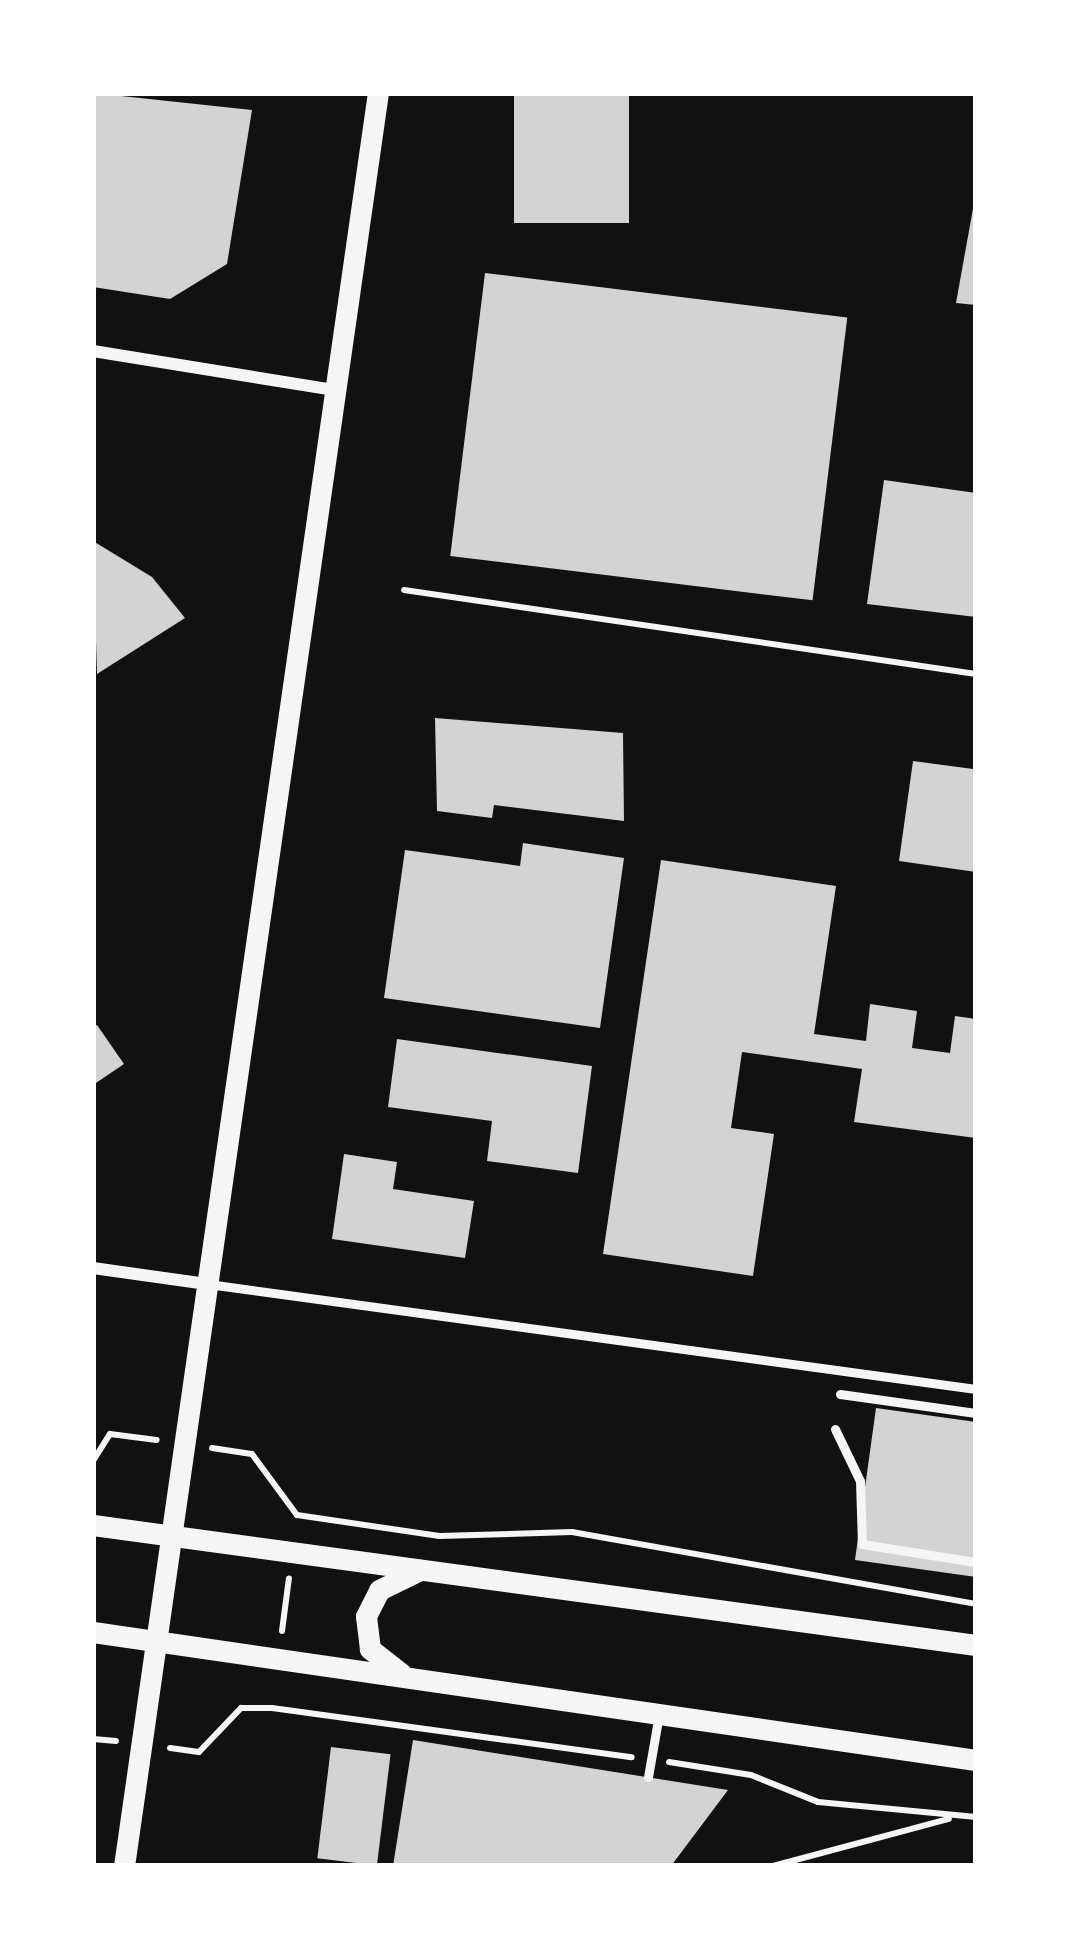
<!DOCTYPE html>
<html>
<head>
<meta charset="utf-8">
<style>
  body { margin:0 }
  #map { position:relative; width:1069px; height:1959px; overflow:hidden; background:#111; font-family:"Asap Condensed",sans-serif }
  div>[style] { position:absolute }
  [style*='--x'] { left:calc(var(--x)*1px); top:calc(var(--y)*1px); width:calc(var(--w)*1px); rotate:calc(var(--a)*1deg) }
  .building>* { inset:0; background:#d3d3d3; transform-origin:0 0 }
  .path>* { height:6px; margin:-3px; padding:0 3px; transform-origin:3px; border-radius:3px; background:#f5f5f5 }
  .service>* { height:9px; margin:-4.5px; padding:0 4.5px; transform-origin:4.5px; border-radius:4.5px; background:#f5f5f5 }
  .minor>* { height:12px; margin:-6px; padding:0 6px; transform-origin:6px; border-radius:6px; background:#f5f5f5 }
  .tertiary>* { height:21px; margin:-10.5px; padding:0 10.5px; transform-origin:10.5px; border-radius:10.5px; background:#f5f5f5 }
  span { translate:-50% -50%; white-space:nowrap; text-align:center; line-height:1.15; -webkit-text-stroke:10px #fff; paint-order:stroke }
  .frame { position:absolute; inset:0; border:96px solid #fff; pointer-events:none }
</style>
</head>
<body>
<div id="map">
  <div class="building">
    <i style="clip-path:polygon(93px 93px,252px 110px,227px 264px,170px 299px,93px 287px)"></i>
    <i style="left:514px;top:93px;width:115px;height:130px"></i>
    <i style="clip-path:polygon(974px 203px,976px 203px,976px 305px,956px 303px)"></i>
    <i style="left:485px;top:273px;width:365px;height:285px;rotate:7deg"></i>
    <i style="clip-path:polygon(884px 480px,976px 493px,976px 617px,867px 604px)"></i>
    <i style="clip-path:polygon(93px 541px,152px 577px,185px 618px,97px 674px)"></i>
    <i style="clip-path:polygon(435px 718px,623px 733px,624px 821px,494px 805px,492px 818px,437px 811px)"></i>
    <i style="clip-path:polygon(913px 761px,973px 769px,976px 872px,899px 861px)"></i>
    <i style="clip-path:polygon(523px 843px,624px 858px,600px 1028px,384px 998px,405px 850px,520px 866px)"></i>
    <i style="clip-path:polygon(661px 860px,836px 886px,814px 1034px,866px 1041px,870px 1004px,917px 1011px,912px 1048px,950px 1053px,955px 1016px,976px 1019px,976px 1138px,854px 1122px,862px 1069px,742px 1052px,731px 1128px,774px 1134px,753px 1276px,603px 1254px)"></i>
    <i style="clip-path:polygon(97px 1025px,124px 1064px,93px 1085px,93px 1027px)"></i>
    <i style="clip-path:polygon(397px 1039px,592px 1066px,578px 1173px,487px 1161px,492px 1121px,388px 1107px)"></i>
    <i style="clip-path:polygon(344px 1154px,397px 1162px,393px 1189px,474px 1201px,465px 1258px,332px 1239px)"></i>
    <i style="clip-path:polygon(876px 1408px,976px 1422px,976px 1577px,855px 1560px)"></i>
    <i style="clip-path:polygon(413px 1740px,728px 1790px,671px 1866px,393px 1866px)"></i>
    <i style="left:331px;top:1747px;width:60px;height:112px;rotate:7deg"></i>
  </div>
  <div class="path">
    <i style="--x:404;--y:590;--w:578;--a:8.35"></i>
    <i style="--x:212;--y:1448;--w:40;--a:8.5"></i>
    <i style="--x:252;--y:1454;--w:76;--a:53.6"></i>
    <i style="--x:297;--y:1515;--w:144;--a:8.4"></i>
    <i style="--x:439;--y:1536;--w:133;--a:-1.7"></i>
    <i style="--x:572;--y:1532;--w:410;--a:10.1"></i>
    <i style="--x:93;--y:1461;--w:32;--a:-58"></i>
    <i style="--x:110;--y:1434;--w:47;--a:7.3"></i>
    <i style="--x:282;--y:1631;--w:53;--a:-82.5"></i>
    <i style="--x:93;--y:1739;--w:23;--a:5"></i>
    <i style="--x:170;--y:1748;--w:29;--a:8"></i>
    <i style="--x:199;--y:1752;--w:61;--a:-46.3"></i>
    <i style="--x:241;--y:1708;--w:31;--a:0"></i>
    <i style="--x:272;--y:1708;--w:363;--a:7.8"></i>
    <i style="--x:669;--y:1762;--w:83;--a:9"></i>
    <i style="--x:751;--y:1775;--w:72;--a:21.9"></i>
    <i style="--x:818;--y:1802;--w:159;--a:5.4"></i>
    <i style="--x:773;--y:1866;--w:182;--a:-15"></i>
  </div>
  <div class="service">
    <i style="--x:208;--y:1284;--w:775;--a:7.79"></i>
    <i style="--x:840;--y:1394;--w:137;--a:8"></i>
    <i style="--x:835;--y:1429;--w:58;--a:64.3"></i>
    <i style="--x:860;--y:1481;--w:63;--a:88.2"></i>
    <i style="--x:862;--y:1544;--w:115;--a:9"></i>
    <i style="--x:648;--y:1777;--w:64;--a:-80.1"></i>
  </div>
  <div class="minor">
    <i style="--x:93;--y:351;--w:245;--a:9.2"></i>
    <i style="--x:93;--y:1268;--w:115;--a:8"></i>
  </div>
  <div class="tertiary">
    <i style="--x:93;--y:1525;--w:891;--a:7.74"></i>
    <i style="--x:93;--y:1632;--w:892;--a:8.25"></i>
    <i style="--x:402;--y:1674;--w:41;--a:-142"></i>
    <i style="--x:370;--y:1649;--w:33;--a:-97"></i>
    <i style="--x:366;--y:1616;--w:29;--a:-63"></i>
    <i style="--x:379;--y:1590;--w:46;--a:-26"></i>
    <i style="--x:124;--y:1866;--w:1791;--a:-81.85"></i>
  </div>
  <div class="frame"></div>
</div>
</body>
</html>
